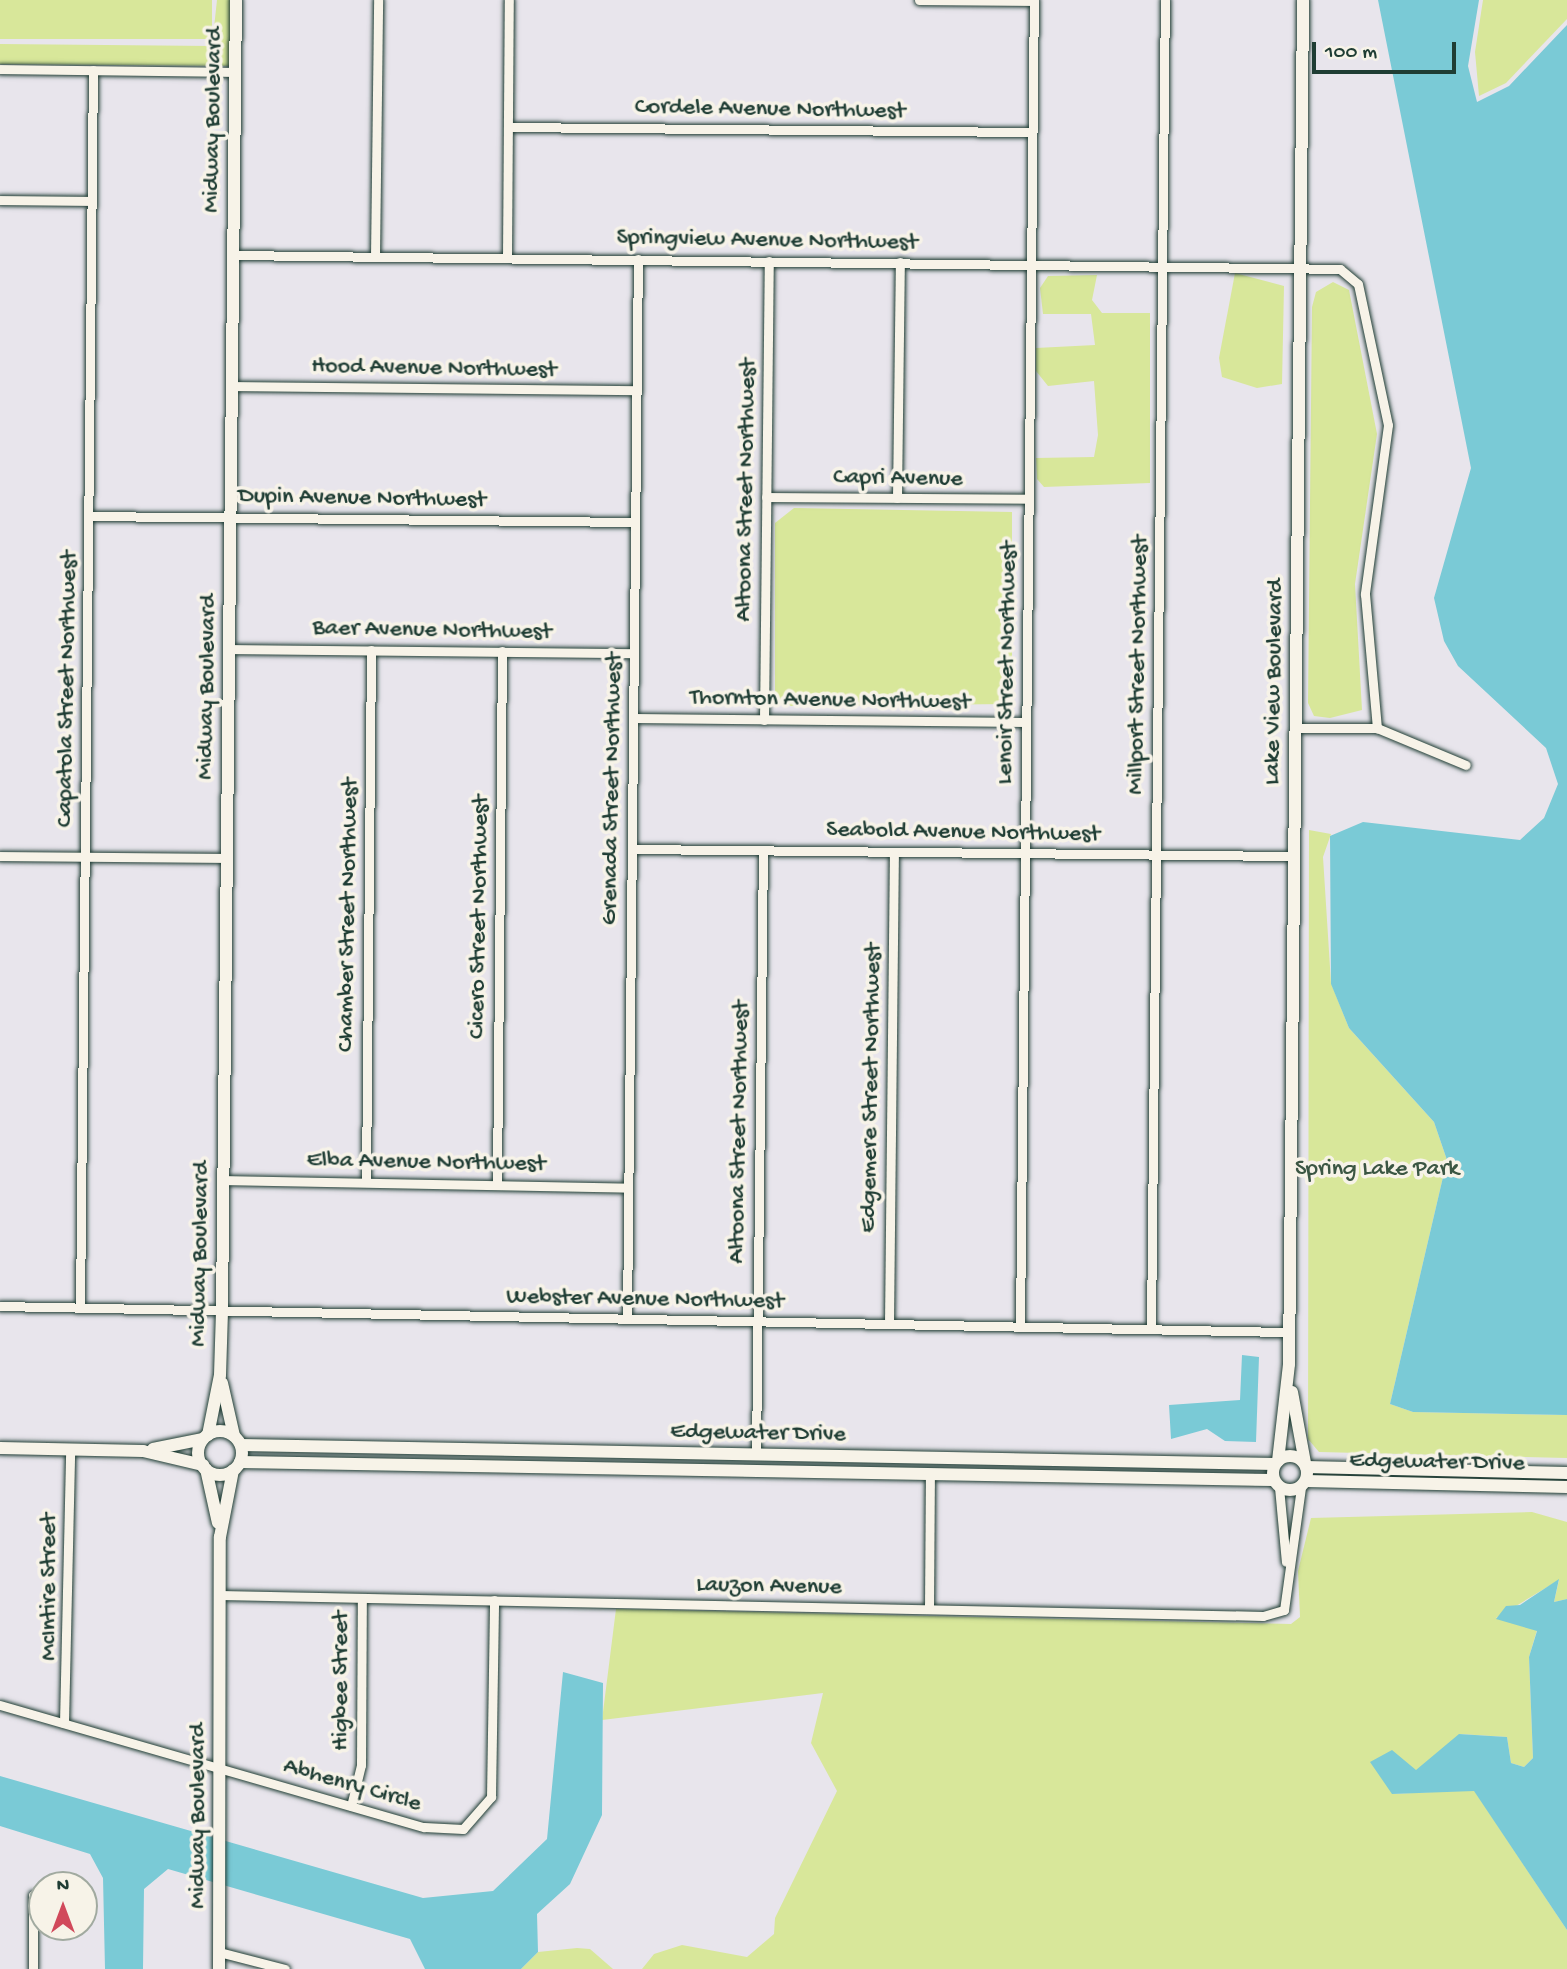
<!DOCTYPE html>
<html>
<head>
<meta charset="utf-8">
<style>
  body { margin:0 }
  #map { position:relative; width:1567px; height:1969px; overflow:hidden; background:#e8e5ec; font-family:"Gochi Hand",sans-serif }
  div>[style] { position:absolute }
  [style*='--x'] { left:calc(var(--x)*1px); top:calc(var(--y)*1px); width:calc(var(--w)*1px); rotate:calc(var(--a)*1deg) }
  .green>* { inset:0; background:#d8e79a; transform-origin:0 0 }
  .water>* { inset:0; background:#7acad6 }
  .roads { filter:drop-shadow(0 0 2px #1f3d34) drop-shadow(0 0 2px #1f3d34) }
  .street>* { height:9px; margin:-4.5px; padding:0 4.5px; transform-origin:4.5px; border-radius:4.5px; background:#f7f3e8 }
  .secondary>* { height:12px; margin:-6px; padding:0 6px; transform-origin:6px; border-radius:6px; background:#f7f3e8 }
  .secondary>.ring { margin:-6px; padding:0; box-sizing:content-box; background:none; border:12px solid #f7f3e8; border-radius:50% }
  span { translate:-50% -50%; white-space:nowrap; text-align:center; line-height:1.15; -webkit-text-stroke:7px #f7f3e8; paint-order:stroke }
  .street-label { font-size:24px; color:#1f3d34 }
  .park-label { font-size:24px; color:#3b5643 }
  .north { position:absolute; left:28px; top:1871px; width:70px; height:70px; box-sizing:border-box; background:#f7f3e8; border:2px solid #a1aaa0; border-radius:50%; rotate:0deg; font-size:19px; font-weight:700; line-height:28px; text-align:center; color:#1f3d34 }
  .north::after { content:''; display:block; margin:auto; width:24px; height:32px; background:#d1495b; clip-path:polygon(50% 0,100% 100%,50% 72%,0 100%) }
  .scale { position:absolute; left:1312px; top:42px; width:144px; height:32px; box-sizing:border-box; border:4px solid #1f3d34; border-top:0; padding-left:9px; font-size:21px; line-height:24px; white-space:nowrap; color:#1f3d34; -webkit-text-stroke:5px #f7f3e8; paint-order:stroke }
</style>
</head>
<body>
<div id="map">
  <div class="green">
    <i style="left:0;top:0;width:212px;height:39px"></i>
    <i style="clip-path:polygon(217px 0,231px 0,230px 66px,0 64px,0 44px,212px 46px)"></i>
    <i style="clip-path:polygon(1483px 0,1567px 0,1567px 19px,1506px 83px,1479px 96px,1475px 52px)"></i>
    <i style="clip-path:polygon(1235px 273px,1284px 286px,1282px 384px,1257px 388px,1222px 377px,1219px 358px)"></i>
    <i style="clip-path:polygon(1097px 275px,1092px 300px,1102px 313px,1150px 313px,1150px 483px,1044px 487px,1037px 479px,1036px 458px,1094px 457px,1098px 435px,1094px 381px,1048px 386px,1036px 371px,1036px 348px,1095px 345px,1091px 314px,1043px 314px,1040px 288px,1048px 276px)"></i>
    <i style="clip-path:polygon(1333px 282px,1349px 290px,1377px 434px,1355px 584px,1362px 710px,1330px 718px,1314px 716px,1308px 703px,1312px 307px,1316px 292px)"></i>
    <i style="clip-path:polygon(794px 508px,1012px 512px,1012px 704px,791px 706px,781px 701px,775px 691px,775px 523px)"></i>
    <i style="clip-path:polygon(1309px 830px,1331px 834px,1323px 857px,1331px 983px,1349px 1028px,1434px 1122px,1447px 1160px,1390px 1404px,1413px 1412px,1567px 1415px,1567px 1458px,1319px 1452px,1308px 1439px)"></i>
    <i style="clip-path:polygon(1532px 1512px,1567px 1522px,1567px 1599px,1554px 1602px,1559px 1580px,1496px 1618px,1537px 1630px,1529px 1657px,1533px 1758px,1524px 1767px,1511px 1763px,1507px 1737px,1460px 1734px,1392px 1794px,1474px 1790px,1567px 1930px,1567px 1969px,642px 1969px,654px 1954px,682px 1945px,747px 1957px,774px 1934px,775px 1918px,837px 1791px,811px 1743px,823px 1693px,602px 1720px,616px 1609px,1291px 1624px,1300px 1617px,1298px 1571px,1311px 1518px)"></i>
    <i style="clip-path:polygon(577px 1948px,590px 1949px,613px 1969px,521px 1969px,538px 1952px)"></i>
  </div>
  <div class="water">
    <i style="clip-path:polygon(1378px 0,1479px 0,1468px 66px,1477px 102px,1509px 86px,1567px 25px,1567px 1415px,1413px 1412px,1390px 1404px,1447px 1160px,1434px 1122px,1349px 1028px,1331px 984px,1330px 836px,1363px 822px,1520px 840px,1544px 818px,1558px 784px,1546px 748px,1458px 666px,1444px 641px,1434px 598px,1471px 468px)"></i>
    <i style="clip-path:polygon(1242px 1355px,1259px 1357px,1256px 1442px,1225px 1441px,1207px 1429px,1171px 1439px,1169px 1405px,1240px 1400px)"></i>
    <i style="clip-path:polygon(1559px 1579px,1554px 1602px,1567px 1599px,1567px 1930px,1474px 1791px,1392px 1794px,1370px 1762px,1392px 1750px,1416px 1770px,1459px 1734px,1507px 1737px,1511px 1763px,1524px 1767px,1533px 1758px,1529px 1657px,1537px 1631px,1496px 1619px,1506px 1606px,1520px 1605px)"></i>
    <i style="clip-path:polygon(563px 1672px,603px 1683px,602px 1815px,570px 1884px,537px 1914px,538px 1952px,521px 1969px,425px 1969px,410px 1939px,168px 1869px,144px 1889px,143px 1969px,105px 1969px,103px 1878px,90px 1854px,0 1826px,0 1776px,423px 1898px,493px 1891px,547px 1839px)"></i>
  </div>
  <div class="roads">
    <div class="street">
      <i style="--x:919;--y:0;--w:115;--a:0.5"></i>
      <i style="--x:0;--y:69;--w:235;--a:0.7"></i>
      <i style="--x:508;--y:127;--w:524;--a:0.55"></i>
      <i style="--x:0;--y:200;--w:92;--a:0.6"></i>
      <i style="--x:233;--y:255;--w:1107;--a:0.72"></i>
      <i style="--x:1340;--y:269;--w:23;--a:40"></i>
      <i style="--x:1358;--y:284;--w:144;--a:78"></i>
      <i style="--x:1388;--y:425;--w:171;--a:97.8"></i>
      <i style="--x:1365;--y:594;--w:135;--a:84.9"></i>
      <i style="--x:375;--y:257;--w:257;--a:-89.3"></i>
      <i style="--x:507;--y:258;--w:258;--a:-89.6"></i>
      <i style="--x:232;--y:386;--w:404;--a:0.6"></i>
      <i style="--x:766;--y:497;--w:263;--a:0.4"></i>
      <i style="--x:897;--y:498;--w:236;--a:-89.3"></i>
      <i style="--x:89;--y:516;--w:546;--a:0.63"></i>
      <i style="--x:229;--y:649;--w:404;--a:0.6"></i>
      <i style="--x:633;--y:718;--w:393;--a:0.6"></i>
      <i style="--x:764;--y:720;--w:459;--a:-89.4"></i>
      <i style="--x:1295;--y:728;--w:82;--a:0"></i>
      <i style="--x:1377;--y:728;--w:96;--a:22.6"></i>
      <i style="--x:632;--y:849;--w:662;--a:0.61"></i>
      <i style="--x:0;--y:856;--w:227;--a:0.5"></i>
      <i style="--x:224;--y:1180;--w:404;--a:1.1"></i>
      <i style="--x:366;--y:1181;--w:531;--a:-89.46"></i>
      <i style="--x:497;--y:1182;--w:531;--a:-89.46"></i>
      <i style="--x:0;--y:1306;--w:1289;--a:1.16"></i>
      <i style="--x:80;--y:1308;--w:1238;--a:-89.4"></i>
      <i style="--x:627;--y:1319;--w:1060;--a:-89.41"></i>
      <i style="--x:889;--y:1324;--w:472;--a:-89.4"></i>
      <i style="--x:1020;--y:1327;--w:1327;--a:-89.4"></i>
      <i style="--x:1151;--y:1329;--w:1329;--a:-89.4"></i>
      <i style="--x:756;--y:1455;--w:604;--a:-89.34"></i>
      <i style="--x:1279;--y:1487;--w:75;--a:84.7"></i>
      <i style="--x:220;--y:1595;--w:1043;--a:1.15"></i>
      <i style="--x:1263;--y:1616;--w:22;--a:-16"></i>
      <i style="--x:1284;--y:1610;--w:124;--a:-82.1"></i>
      <i style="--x:929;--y:1609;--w:133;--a:-89.6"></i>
      <i style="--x:0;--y:1705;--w:441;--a:16.1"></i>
      <i style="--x:424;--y:1827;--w:39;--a:3"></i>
      <i style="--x:463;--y:1829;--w:43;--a:-48.8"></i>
      <i style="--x:491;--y:1797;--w:197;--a:-89.1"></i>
      <i style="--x:64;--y:1723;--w:273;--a:-88.7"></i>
      <i style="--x:351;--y:1806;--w:42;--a:-76.3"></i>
      <i style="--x:361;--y:1765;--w:167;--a:-89.7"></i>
      <i style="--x:33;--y:1895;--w:74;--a:90"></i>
      <i style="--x:219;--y:1952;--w:68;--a:14.4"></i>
    </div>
    <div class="secondary">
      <i style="--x:222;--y:1383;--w:54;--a:77.2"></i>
      <i style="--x:1292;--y:1392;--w:72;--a:79.6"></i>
      <i class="ring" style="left:198px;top:1431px;width:32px;height:32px"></i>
      <i style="--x:208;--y:1435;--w:61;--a:-78.7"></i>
      <i style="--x:220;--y:1375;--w:64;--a:-88.2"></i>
      <i style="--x:222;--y:1311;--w:1311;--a:-89.39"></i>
      <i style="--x:241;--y:1445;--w:1034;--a:1.05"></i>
      <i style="--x:0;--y:1448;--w:143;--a:1.2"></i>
      <i style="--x:143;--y:1451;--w:62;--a:13.1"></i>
      <i style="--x:153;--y:1449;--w:51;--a:-11.3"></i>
      <i class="ring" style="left:1273px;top:1456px;width:22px;height:22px"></i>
      <i style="--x:1278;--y:1461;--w:98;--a:-83.5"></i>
      <i style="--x:1289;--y:1364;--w:1364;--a:-89.41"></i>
      <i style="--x:240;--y:1462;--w:1033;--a:1"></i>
      <i style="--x:1306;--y:1467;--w:261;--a:1.3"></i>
      <i style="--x:206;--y:1469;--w:55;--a:77.5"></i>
      <i style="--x:1306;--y:1481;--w:261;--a:1.3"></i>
      <i style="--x:219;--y:1969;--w:432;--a:-89.9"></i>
      <i style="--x:220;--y:1537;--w:68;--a:-79"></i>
    </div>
  </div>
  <div class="street-label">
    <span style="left:770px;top:110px;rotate:1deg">Cordele Avenue Northwest</span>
    <span style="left:214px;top:120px;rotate:-89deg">Midway Boulevard</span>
    <span style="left:767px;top:241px;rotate:1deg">Springview Avenue Northwest</span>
    <span style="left:434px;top:369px;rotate:1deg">Hood Avenue Northwest</span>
    <span style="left:898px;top:479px;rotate:1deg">Capri Avenue</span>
    <span style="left:747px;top:490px;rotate:-89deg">Altoona Street Northwest</span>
    <span style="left:362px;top:499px;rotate:1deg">Dupin Avenue Northwest</span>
    <span style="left:432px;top:631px;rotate:1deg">Baer Avenue Northwest</span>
    <span style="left:1008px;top:663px;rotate:-89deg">Lenoir Street Northwest</span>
    <span style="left:1139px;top:665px;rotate:-89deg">Millport Street Northwest</span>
    <span style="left:1275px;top:682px;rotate:-89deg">Lake View Boulevard</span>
    <span style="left:208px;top:687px;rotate:-89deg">Midway Boulevard</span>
    <span style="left:68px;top:689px;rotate:-89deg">Capatola Street Northwest</span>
    <span style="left:830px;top:701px;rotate:1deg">Thornton Avenue Northwest</span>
    <span style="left:613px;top:789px;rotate:-89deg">Grenada Street Northwest</span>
    <span style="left:963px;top:833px;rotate:1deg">Seabold Avenue Northwest</span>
    <span style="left:349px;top:915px;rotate:-89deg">Chamber Street Northwest</span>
    <span style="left:480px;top:917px;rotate:-89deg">Cicero Street Northwest</span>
    <span style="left:872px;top:1088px;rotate:-89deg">Edgemere Street Northwest</span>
    <span style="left:740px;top:1132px;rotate:-89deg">Altoona Street Northwest</span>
    <span style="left:426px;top:1163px;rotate:1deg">Elba Avenue Northwest</span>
    <span style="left:201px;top:1254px;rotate:-89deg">Midway Boulevard</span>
    <span style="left:645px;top:1300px;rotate:1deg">Webster Avenue Northwest</span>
    <span style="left:758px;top:1434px;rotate:1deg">Edgewater Drive</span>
    <span style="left:1437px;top:1463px;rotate:1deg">Edgewater Drive</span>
    <span style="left:50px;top:1587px;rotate:-90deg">McIntire Street</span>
    <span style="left:769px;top:1587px;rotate:1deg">Lauzon Avenue</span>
    <span style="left:342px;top:1681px;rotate:-90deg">Higbee Street</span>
    <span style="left:352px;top:1786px;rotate:16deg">Abhenry Circle</span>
    <span style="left:199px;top:1816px;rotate:-90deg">Midway Boulevard</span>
  </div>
  <div class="park-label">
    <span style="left:1377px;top:1170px">Spring Lake Park</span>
  </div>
  <div class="north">N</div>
  <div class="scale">100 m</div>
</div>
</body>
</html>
